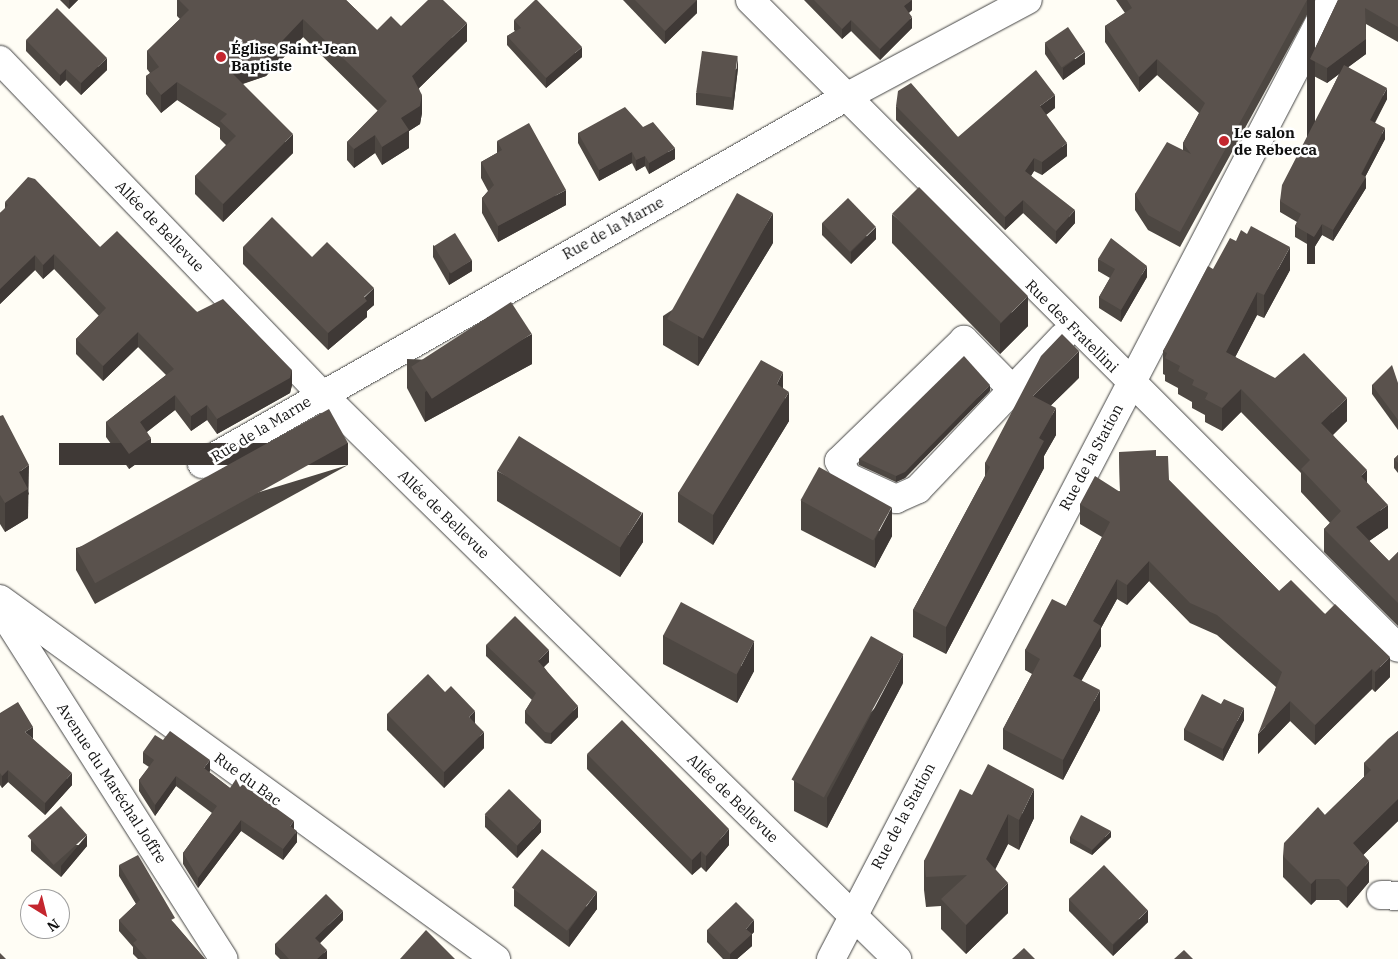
<!DOCTYPE html>
<html>
<head>
<meta charset="utf-8">
<style>
  body { margin:0 }
  #map { position:relative; width:1398px; height:959px; overflow:hidden; background:#fffdf5; font-family:"IBM Plex Serif",serif }
  div>[style] { position:absolute }
  [style*='--x'] { left:calc(var(--x)*1px); top:calc(var(--y)*1px); width:calc(var(--w)*1px); rotate:calc(var(--a)*1deg) }
  .roads { filter:drop-shadow(0 0 1px #444) drop-shadow(0 0 1px #444) }
  .minor>* { height:28px; margin:-14px; padding:0 14px; transform-origin:14px; border-radius:14px; background:#fff }
  .wall>* { inset:0; background:#4d4742 }
  .shaded-wall>* { inset:0; background:#3f3936; transform-origin:0 0 }
  .building>* { inset:0; background:#5a524d; transform-origin:0 0 }
  .dots>* { width:14px; height:14px; translate:-50% -50%; box-sizing:border-box; border:2px solid #fff; border-radius:50% }
  span { translate:-50% -50%; white-space:nowrap; text-align:center; line-height:1.15; -webkit-text-stroke:5px #fff; paint-order:stroke }
  .poi-label { font-size:15px; color:#111; font-weight:700 }
  .left { translate:0 -50%; text-align:left }
  .street-label { font-size:15px; color:#111 }
  .north { position:absolute; left:20px; top:889px; width:50px; height:50px; box-sizing:border-box; background:#fff; border:1px solid #a0a0a0; border-radius:50%; rotate:144deg; font-size:14px; font-weight:700; line-height:20px; text-align:center; color:#111 }
  .north::after { content:''; display:block; margin:auto; width:18px; height:22px; background:#c4262e; clip-path:polygon(50% 0,100% 100%,50% 72%,0 100%) }
</style>
</head>
<body>
<div id="map">
  <div class="roads">
    <div class="minor">
      <i style="--x:750;--y:0;--w:916;--a:45"></i>
      <i style="--x:0;--y:60;--w:463;--a:46.1"></i>
      <i style="--x:321;--y:393;--w:808;--a:44.5"></i>
      <i style="--x:1012;--y:389;--w:69;--a:-134.4"></i>
      <i style="--x:964;--y:340;--w:174;--a:135.9"></i>
      <i style="--x:839;--y:461;--w:18;--a:61"></i>
      <i style="--x:848;--y:477;--w:53;--a:24.6"></i>
      <i style="--x:896;--y:499;--w:24;--a:-24"></i>
      <i style="--x:918;--y:489;--w:210;--a:-46.4"></i>
      <i style="--x:202;--y:464;--w:741;--a:-29.68"></i>
      <i style="--x:846;--y:97;--w:206;--a:-28.1"></i>
      <i style="--x:0;--y:599;--w:613;--a:35.97"></i>
      <i style="--x:0;--y:608;--w:416;--a:57.5"></i>
      <i style="--x:1381;--y:895;--w:17;--a:3"></i>
      <i style="--x:831;--y:959;--w:1082;--a:-62.46"></i>
    </div>
  </div>
  <div class="wall">
    <i style="clip-path:polygon(60px 0,78px 0,69px 9px)"></i>
    <i style="clip-path:polygon(177px 0,346px 0,377px 30px,401px 26px,467px 41px,419px 88px,422px 113px,420px 124px,409px 131px,409px 148px,382px 165px,375px 153px,354px 168px,347px 160px,347px 142px,378px 111px,303px 37px,266px 76px,243px 84px,293px 153px,223px 222px,195px 194px,195px 176px,226px 145px,220px 139px,220px 128px,177px 100px,161px 113px,146px 94px,146px 76px,150px 73px,147px 69px,147px 51px,180px 19px,177px 16px)"></i>
    <i style="clip-path:polygon(623px 0,697px 0,697px 13px,665px 44px)"></i>
    <i style="clip-path:polygon(804px 0,912px 0,912px 10px,909px 13px,912px 28px,880px 60px,851px 31px,842px 39px)"></i>
    <i style="clip-path:polygon(1116px 0,1315px 0,1180px 247px,1148px 230px,1135px 210px,1135px 194px,1183px 150px,1183px 143px,1199px 113px,1157px 75px,1139px 92px,1105px 42px,1105px 26px,1125px 13px)"></i>
    <i style="clip-path:polygon(1338px 0,1398px 0,1398px 42px,1366px 24px,1366px 54px,1348px 67px,1387px 99px,1375px 123px,1385px 139px,1365px 177px,1366px 188px,1333px 241px,1322px 235px,1314px 248px,1295px 237px,1295px 226px,1297px 222px,1280px 212px,1280px 201px,1339px 74px,1327px 83px,1310px 74px,1310px 59px)"></i>
    <i style="clip-path:polygon(514px 20px,582px 57px,546px 88px,507px 45px,507px 36px,515px 31px,514px 30px)"></i>
    <i style="clip-path:polygon(26px 40px,107px 70px,81px 95px,66px 80px,60px 86px,26px 51px)"></i>
    <i style="clip-path:polygon(1045px 43px,1085px 64px,1063px 80px,1045px 54px)"></i>
    <i style="clip-path:polygon(738px 68px,733px 110px,696px 105px,696px 93px)"></i>
    <i style="clip-path:polygon(896px 106px,958px 137px,1055px 108px,1046px 115px,1067px 156px,1042px 175px,1034px 171px,1031px 176px,1075px 223px,1056px 244px,1023px 213px,1005px 230px,896px 120px)"></i>
    <i style="clip-path:polygon(643px 127px,675px 159px,649px 174px,645px 166px,636px 171px,632px 163px,599px 181px,578px 143px,578px 133px)"></i>
    <i style="clip-path:polygon(497px 141px,566px 205px,498px 242px,482px 213px,482px 198px,488px 191px,481px 178px,481px 162px,497px 153px)"></i>
    <i style="clip-path:polygon(5px 202px,100px 247px,197px 312px,292px 385px,290px 393px,217px 434px,207px 420px,191px 431px,175px 410px,147px 432px,151px 453px,129px 469px,106px 437px,106px 422px,166px 375px,138px 347px,103px 381px,76px 354px,76px 339px,99px 316px,54px 269px,43px 279px,35px 270px,0 304px,0 213px,5px 209px)"></i>
    <i style="clip-path:polygon(892px 214px,1028px 326px,1000px 354px,892px 243px)"></i>
    <i style="clip-path:polygon(822px 223px,876px 239px,851px 264px,822px 235px)"></i>
    <i style="clip-path:polygon(773px 243px,698px 366px,663px 345px,663px 316px)"></i>
    <i style="clip-path:polygon(433px 245px,472px 271px,449px 285px,433px 257px)"></i>
    <i style="clip-path:polygon(243px 247px,312px 257px,374px 305px,367px 311px,367px 317px,328px 350px,243px 264px)"></i>
    <i style="clip-path:polygon(1098px 259px,1147px 277px,1121px 322px,1099px 308px,1099px 297px,1110px 278px,1098px 271px)"></i>
    <i style="clip-path:polygon(1213px 269px,1290px 270px,1264px 318px,1257px 315px,1235px 357px,1347px 421px,1333px 435px,1367px 483px,1388px 528px,1369px 541px,1389px 561px,1398px 552px,1398px 626px,1324px 552px,1324px 529px,1330px 523px,1301px 492px,1301px 473px,1241px 412px,1222px 431px,1205px 422px,1205px 415px,1192px 408px,1192px 402px,1178px 394px,1178px 388px,1165px 381px,1165px 375px,1163px 374px,1163px 351px)"></i>
    <i style="clip-path:polygon(407px 359px,532px 364px,425px 422px,407px 388px)"></i>
    <i style="clip-path:polygon(1079px 378px,1051px 405px,1056px 435px,1044px 456px,1044px 468px,946px 654px,913px 637px,913px 610px,985px 476px,985px 463px)"></i>
    <i style="clip-path:polygon(1398px 383px,1398px 430px,1372px 394px,1372px 385px)"></i>
    <i style="clip-path:polygon(783px 388px,789px 421px,713px 545px,678px 522px,678px 493px)"></i>
    <i style="clip-path:polygon(990px 391px,905px 478px,896px 482px,859px 465px,859px 459px)"></i>
    <i style="clip-path:polygon(0 416px,29px 494px,28px 495px,28px 518px,5px 532px,0 524px)"></i>
    <i style="clip-path:polygon(1119px 452px,1156px 456px,1169px 480px,1279px 591px,1325px 614px,1390px 677px,1375px 692px,1372px 689px,1315px 745px,1290px 721px,1258px 754px,1276px 687px,1217px 635px,1190px 623px,1149px 581px,1127px 605px,1117px 599px,1101px 628px,1101px 646px,1081px 681px,1100px 710px,1063px 780px,1003px 749px,1003px 729px,1032px 674px,1025px 670px,1025px 650px,1066px 606px,1102px 537px,1080px 524px,1080px 504px,1120px 491px)"></i>
    <i style="clip-path:polygon(1398px 455px,1398px 473px,1394px 468px,1394px 459px)"></i>
    <i style="clip-path:polygon(348px 465px,95px 604px,76px 570px,76px 548px)"></i>
    <i style="clip-path:polygon(497px 471px,643px 542px,620px 577px,497px 501px)"></i>
    <i style="clip-path:polygon(801px 500px,892px 536px,875px 568px,801px 530px)"></i>
    <i style="clip-path:polygon(663px 635px,754px 671px,737px 703px,663px 664px)"></i>
    <i style="clip-path:polygon(486px 645px,549px 662px,544px 667px,578px 717px,551px 744px,545px 743px,525px 723px,525px 711px,532px 700px,486px 656px)"></i>
    <i style="clip-path:polygon(903px 683px,827px 828px,794px 811px,794px 781px)"></i>
    <i style="clip-path:polygon(0 713px,33px 739px,72px 785px,45px 815px,8px 782px,2px 788px,0 785px)"></i>
    <i style="clip-path:polygon(387px 714px,475px 723px,484px 748px,444px 788px,387px 730px)"></i>
    <i style="clip-path:polygon(1244px 720px,1223px 761px,1184px 740px,1184px 729px)"></i>
    <i style="clip-path:polygon(1398px 731px,1398px 821px,1363px 855px,1369px 882px,1347px 908px,1339px 900px,1316px 900px,1311px 905px,1283px 877px,1283px 856px,1364px 777px,1364px 763px)"></i>
    <i style="clip-path:polygon(143px 752px,210px 771px,209px 772px,230px 788px,240px 787px,294px 829px,297px 842px,283px 860px,241px 831px,198px 888px,183px 864px,183px 853px,212px 813px,176px 786px,155px 816px,139px 791px,139px 780px,149px 767px,143px 763px)"></i>
    <i style="clip-path:polygon(587px 754px,729px 845px,706px 872px,701px 867px,692px 875px,587px 769px)"></i>
    <i style="clip-path:polygon(972px 795px,1034px 818px,1019px 850px,1008px 844px,995px 869px,1008px 913px,966px 954px,941px 929px,941px 906px,926px 907px,924px 890px,924px 861px)"></i>
    <i style="clip-path:polygon(485px 815px,541px 832px,517px 858px,485px 827px)"></i>
    <i style="clip-path:polygon(1070px 837px,1111px 837px,1092px 855px,1070px 843px)"></i>
    <i style="clip-path:polygon(31px 840px,87px 846px,61px 877px,31px 851px)"></i>
    <i style="clip-path:polygon(119px 865px,175px 924px,205px 959px,138px 959px,133px 954px,133px 947px,119px 931px,119px 920px,136px 904px,119px 876px)"></i>
    <i style="clip-path:polygon(514px 889px,597px 909px,569px 947px,514px 906px)"></i>
    <i style="clip-path:polygon(1069px 899px,1148px 922px,1113px 956px,1069px 911px)"></i>
    <i style="clip-path:polygon(343px 920px,320px 943px,326px 959px,280px 959px,275px 954px,275px 944px)"></i>
    <i style="clip-path:polygon(707px 930px,754px 932px,752px 934px,752px 946px,737px 959px,723px 959px,707px 942px)"></i>
  </div>
  <div class="shaded-wall">
    <i style="clip-path:polygon(69px 0,78px 0,69px 9px)"></i>
    <i style="clip-path:polygon(697px 0,697px 13px,665px 44px,665px 31px)"></i>
    <i style="clip-path:polygon(912px 0,912px 10px,904px 16px,904px 6px)"></i>
    <i style="left:1307px;top:0;width:8px;height:264px"></i>
    <i style="clip-path:polygon(912px 17px,912px 28px,880px 60px,880px 49px)"></i>
    <i style="clip-path:polygon(303px 19px,303px 37px,266px 76px,229px 88px,229px 70px)"></i>
    <i style="clip-path:polygon(851px 20px,851px 31px,842px 39px,842px 29px)"></i>
    <i style="clip-path:polygon(467px 23px,467px 41px,412px 95px,412px 76px)"></i>
    <i style="clip-path:polygon(1366px 39px,1366px 54px,1327px 83px,1327px 68px)"></i>
    <i style="clip-path:polygon(582px 47px,582px 57px,546px 88px,546px 78px)"></i>
    <i style="clip-path:polygon(1085px 52px,1085px 64px,1063px 80px,1063px 68px)"></i>
    <i style="clip-path:polygon(738px 56px,738px 68px,733px 110px,733px 99px)"></i>
    <i style="clip-path:polygon(107px 58px,107px 70px,81px 95px,81px 83px)"></i>
    <i style="clip-path:polygon(1157px 59px,1157px 75px,1139px 92px,1139px 77px)"></i>
    <i style="clip-path:polygon(66px 69px,66px 80px,60px 86px,60px 75px)"></i>
    <i style="clip-path:polygon(177px 82px,177px 100px,161px 113px,161px 95px)"></i>
    <i style="clip-path:polygon(1387px 88px,1387px 99px,1370px 131px,1370px 120px)"></i>
    <i style="clip-path:polygon(422px 95px,422px 113px,420px 124px,409px 131px,409px 148px,382px 165px,382px 147px,401px 118px)"></i>
    <i style="clip-path:polygon(1055px 95px,1055px 108px,1040px 119px,1040px 106px)"></i>
    <i style="clip-path:polygon(1385px 128px,1385px 139px,1361px 185px,1366px 177px,1366px 188px,1333px 241px,1333px 230px)"></i>
    <i style="clip-path:polygon(293px 134px,293px 153px,223px 222px,223px 204px)"></i>
    <i style="clip-path:polygon(375px 135px,375px 153px,354px 168px,354px 149px)"></i>
    <i style="clip-path:polygon(1067px 143px,1067px 156px,1042px 175px,1042px 162px)"></i>
    <i style="clip-path:polygon(675px 148px,675px 159px,649px 174px,649px 163px)"></i>
    <i style="clip-path:polygon(632px 152px,632px 163px,599px 181px,599px 170px)"></i>
    <i style="clip-path:polygon(645px 156px,645px 166px,636px 171px,636px 160px)"></i>
    <i style="clip-path:polygon(1034px 158px,1034px 171px,1025px 185px,1025px 171px)"></i>
    <i style="clip-path:polygon(566px 190px,566px 205px,498px 242px,498px 226px)"></i>
    <i style="clip-path:polygon(1023px 200px,1023px 213px,1005px 230px,1005px 217px)"></i>
    <i style="clip-path:polygon(1075px 210px,1075px 223px,1056px 244px,1056px 231px)"></i>
    <i style="clip-path:polygon(773px 213px,773px 243px,698px 366px,698px 336px)"></i>
    <i style="clip-path:polygon(1322px 224px,1322px 235px,1314px 248px,1314px 237px)"></i>
    <i style="clip-path:polygon(876px 227px,876px 239px,851px 264px,851px 252px)"></i>
    <i style="clip-path:polygon(1290px 247px,1290px 270px,1264px 318px,1264px 295px)"></i>
    <i style="clip-path:polygon(54px 254px,54px 269px,43px 279px,43px 265px)"></i>
    <i style="clip-path:polygon(35px 255px,35px 270px,0 304px,0 289px)"></i>
    <i style="clip-path:polygon(472px 260px,472px 271px,449px 285px,449px 273px)"></i>
    <i style="clip-path:polygon(1147px 266px,1147px 277px,1121px 322px,1121px 310px)"></i>
    <i style="clip-path:polygon(374px 288px,374px 305px,367px 311px,367px 317px,328px 350px,328px 333px)"></i>
    <i style="clip-path:polygon(1257px 292px,1257px 315px,1226px 375px,1226px 352px)"></i>
    <i style="clip-path:polygon(1028px 296px,1028px 326px,1000px 354px,1000px 324px)"></i>
    <i style="clip-path:polygon(138px 332px,138px 347px,103px 381px,103px 366px)"></i>
    <i style="clip-path:polygon(532px 334px,532px 364px,425px 422px,425px 392px)"></i>
    <i style="clip-path:polygon(1079px 351px,1079px 378px,1033px 423px,1033px 396px)"></i>
    <i style="clip-path:polygon(292px 370px,292px 385px,290px 393px,217px 434px,217px 419px)"></i>
    <i style="clip-path:polygon(783px 372px,783px 402px,789px 392px,789px 421px,713px 545px,713px 515px,777px 384px)"></i>
    <i style="clip-path:polygon(990px 385px,990px 391px,905px 478px,896px 482px,896px 476px)"></i>
    <i style="clip-path:polygon(1241px 389px,1241px 412px,1222px 431px,1222px 408px)"></i>
    <i style="clip-path:polygon(175px 395px,175px 410px,140px 437px,140px 422px)"></i>
    <i style="clip-path:polygon(1347px 398px,1347px 421px,1321px 446px,1321px 423px)"></i>
    <i style="clip-path:polygon(207px 405px,207px 420px,191px 431px,191px 416px)"></i>
    <i style="clip-path:polygon(1056px 408px,1056px 435px,1044px 456px,1044px 468px,946px 654px,946px 627px,1039px 438px)"></i>
    <i style="clip-path:polygon(151px 438px,151px 453px,129px 469px,129px 454px)"></i>
    <i style="left:348px;top:443px;width:22px;height:289px;rotate:90deg"></i>
    <i style="clip-path:polygon(29px 465px,28px 518px,5px 532px,5px 503px,19px 472px)"></i>
    <i style="clip-path:polygon(1367px 470px,1367px 493px,1361px 476px)"></i>
    <i style="clip-path:polygon(1388px 505px,1388px 528px,1356px 550px,1356px 527px)"></i>
    <i style="clip-path:polygon(892px 507px,892px 536px,875px 568px,875px 539px)"></i>
    <i style="clip-path:polygon(643px 512px,643px 542px,620px 577px,620px 547px)"></i>
    <i style="clip-path:polygon(1149px 561px,1149px 581px,1127px 605px,1127px 585px)"></i>
    <i style="clip-path:polygon(1117px 579px,1117px 599px,1101px 628px,1101px 646px,1073px 696px,1073px 676px,1093px 621px)"></i>
    <i style="clip-path:polygon(754px 641px,754px 671px,737px 703px,737px 674px)"></i>
    <i style="clip-path:polygon(549px 650px,549px 662px,538px 672px,538px 661px)"></i>
    <i style="clip-path:polygon(903px 654px,903px 683px,827px 828px,827px 798px)"></i>
    <i style="clip-path:polygon(1390px 657px,1390px 677px,1375px 692px,1375px 672px)"></i>
    <i style="clip-path:polygon(1372px 669px,1372px 689px,1315px 745px,1315px 725px)"></i>
    <i style="clip-path:polygon(1100px 690px,1100px 710px,1063px 780px,1063px 760px)"></i>
    <i style="clip-path:polygon(1290px 701px,1290px 721px,1258px 754px,1258px 734px)"></i>
    <i style="clip-path:polygon(578px 706px,578px 717px,551px 744px,551px 733px)"></i>
    <i style="clip-path:polygon(1244px 708px,1244px 720px,1223px 761px,1223px 749px)"></i>
    <i style="clip-path:polygon(475px 711px,475px 727px,469px 717px)"></i>
    <i style="clip-path:polygon(33px 727px,33px 739px,25px 732px)"></i>
    <i style="clip-path:polygon(484px 732px,484px 748px,444px 788px,444px 772px)"></i>
    <i style="clip-path:polygon(210px 760px,210px 771px,204px 779px,204px 768px)"></i>
    <i style="clip-path:polygon(8px 770px,8px 782px,2px 788px,2px 776px)"></i>
    <i style="clip-path:polygon(72px 773px,72px 785px,45px 815px,45px 803px)"></i>
    <i style="clip-path:polygon(176px 776px,176px 786px,155px 816px,155px 805px)"></i>
    <i style="clip-path:polygon(1034px 789px,1034px 818px,1019px 850px,1019px 820px)"></i>
    <i style="clip-path:polygon(1398px 799px,1398px 821px,1353px 865px,1353px 843px)"></i>
    <i style="clip-path:polygon(1008px 814px,1008px 844px,986px 888px,986px 859px)"></i>
    <i style="clip-path:polygon(241px 820px,241px 831px,198px 888px,198px 878px)"></i>
    <i style="clip-path:polygon(541px 820px,541px 832px,517px 858px,517px 846px)"></i>
    <i style="clip-path:polygon(294px 821px,294px 832px,290px 826px)"></i>
    <i style="clip-path:polygon(729px 829px,729px 845px,706px 872px,706px 856px)"></i>
    <i style="clip-path:polygon(297px 831px,297px 842px,283px 860px,283px 849px)"></i>
    <i style="clip-path:polygon(1111px 831px,1111px 837px,1092px 855px,1092px 850px)"></i>
    <i style="clip-path:polygon(87px 835px,87px 846px,61px 877px,61px 866px)"></i>
    <i style="clip-path:polygon(701px 851px,701px 867px,692px 875px,692px 860px)"></i>
    <i style="clip-path:polygon(1369px 861px,1369px 882px,1347px 908px,1347px 887px)"></i>
    <i style="clip-path:polygon(1316px 879px,1316px 900px,1311px 905px,1311px 884px)"></i>
    <i style="clip-path:polygon(1008px 883px,1008px 913px,966px 954px,966px 925px)"></i>
    <i style="clip-path:polygon(597px 892px,597px 909px,569px 947px,569px 930px)"></i>
    <i style="clip-path:polygon(1148px 910px,1148px 922px,1113px 956px,1113px 945px)"></i>
    <i style="clip-path:polygon(343px 911px,343px 920px,315px 948px,315px 938px)"></i>
    <i style="clip-path:polygon(754px 920px,754px 932px,752px 934px,752px 946px,737px 959px,730px 959px,730px 954px,746px 929px)"></i>
    <i style="clip-path:polygon(327px 950px,327px 959px,317px 959px)"></i>
  </div>
  <div class="building">
    <i style="clip-path:polygon(179px 0,346px 0,377px 30px,391px 16px,401px 26px,428px 0,443px 0,467px 23px,412px 76px,422px 95px,420px 106px,401px 118px,409px 130px,382px 147px,375px 135px,354px 149px,347px 142px,387px 101px,303px 19px,266px 58px,229px 70px,293px 134px,223px 204px,195px 176px,236px 136px,220px 121px,227px 114px,177px 82px,161px 95px,146px 76px,159px 67px,147px 51px,189px 10px)"></i>
    <i style="clip-path:polygon(535px 0,537px 0,582px 47px,546px 78px,507px 36px,521px 28px,514px 20px)"></i>
    <i style="clip-path:polygon(635px 0,697px 0,665px 31px)"></i>
    <i style="clip-path:polygon(814px 0,912px 0,904px 6px,912px 17px,880px 49px,851px 20px,842px 29px)"></i>
    <i style="clip-path:polygon(1127px 0,1307px 0,1180px 232px,1148px 215px,1135px 194px,1167px 142px,1191px 154px,1183px 143px,1205px 103px,1157px 59px,1139px 77px,1105px 26px,1132px 8px)"></i>
    <i style="clip-path:polygon(1338px 0,1398px 0,1398px 27px,1365px 8px,1366px 39px,1327px 68px,1310px 59px)"></i>
    <i style="clip-path:polygon(57px 8px,107px 58px,81px 83px,66px 69px,60px 75px,26px 40px)"></i>
    <i style="left:1068px;top:27px;width:30px;height:28px;rotate:56deg"></i>
    <i style="left:702px;top:51px;width:36px;height:42px;rotate:8deg"></i>
    <i style="clip-path:polygon(1344px 65px,1387px 88px,1370px 120px,1385px 128px,1361px 174px,1366px 177px,1333px 230px,1322px 224px,1314px 237px,1295px 226px,1301px 214px,1280px 201px,1282px 185px)"></i>
    <i style="clip-path:polygon(1036px 70px,1055px 95px,1040px 106px,1067px 143px,1042px 162px,1034px 158px,1025px 171px,1075px 210px,1056px 231px,1023px 200px,1005px 217px,896px 106px,898px 91px,911px 83px,958px 137px)"></i>
    <i style="clip-path:polygon(625px 107px,643px 127px,653px 122px,675px 148px,649px 163px,645px 156px,636px 160px,632px 152px,599px 170px,578px 133px)"></i>
    <i style="clip-path:polygon(529px 123px,566px 190px,498px 226px,482px 198px,494px 185px,481px 162px,502px 150px,497px 141px)"></i>
    <i style="clip-path:polygon(28px 177px,35px 179px,100px 247px,117px 231px,197px 312px,223px 299px,292px 370px,290px 378px,217px 419px,207px 405px,191px 416px,175px 395px,140px 422px,151px 438px,129px 454px,106px 422px,174px 369px,138px 332px,103px 366px,76px 339px,106px 308px,54px 254px,43px 265px,35px 255px,0 289px,0 213px,8px 205px,5px 202px)"></i>
    <i style="left:919px;top:187px;width:154px;height:38px;rotate:45deg"></i>
    <i style="left:737px;top:193px;width:41px;height:144px;rotate:29deg"></i>
    <i style="left:848px;top:198px;width:40px;height:36px;rotate:46deg"></i>
    <i style="clip-path:polygon(272px 217px,312px 257px,327px 242px,374px 288px,364px 297px,367px 301px,328px 333px,243px 247px)"></i>
    <i style="clip-path:polygon(1251px 226px,1290px 247px,1264px 295px,1257px 292px,1226px 352px,1275px 378px,1304px 353px,1347px 398px,1321px 423px,1367px 470px,1361px 476px,1388px 505px,1356px 527px,1389px 561px,1398px 552px,1398px 603px,1324px 529px,1341px 511px,1301px 469px,1310px 460px,1241px 389px,1222px 408px,1205px 399px,1208px 393px,1192px 385px,1194px 380px,1178px 371px,1180px 366px,1165px 358px,1167px 353px,1163px 351px,1208px 266px,1213px 269px,1230px 238px,1236px 241px,1241px 230px,1247px 234px)"></i>
    <i style="left:455px;top:233px;width:32px;height:25px;rotate:58deg"></i>
    <i style="clip-path:polygon(1111px 238px,1147px 266px,1121px 310px,1099px 297px,1115px 269px,1098px 259px)"></i>
    <i style="left:511px;top:302px;width:38px;height:119px;rotate:57deg"></i>
    <i style="clip-path:polygon(1062px 334px,1079px 351px,1033px 396px,1056px 408px,1039px 438px,1044px 441px,946px 627px,913px 610px,990px 467px,985px 463px,1041px 356px)"></i>
    <i style="clip-path:polygon(964px 356px,990px 385px,905px 472px,896px 476px,859px 459px)"></i>
    <i style="clip-path:polygon(761px 360px,783px 372px,777px 384px,789px 392px,713px 515px,678px 493px)"></i>
    <i style="clip-path:polygon(1392px 365px,1398px 383px,1398px 420px,1372px 385px)"></i>
    <i style="left:329px;top:409px;width:39px;height:289px;rotate:61deg"></i>
    <i style="clip-path:polygon(3px 415px,29px 465px,19px 472px,28px 489px,5px 503px,0 495px,0 416px)"></i>
    <i style="left:519px;top:436px;width:145px;height:41px;rotate:32deg"></i>
    <i style="clip-path:polygon(1156px 450px,1156px 456px,1168px 456px,1169px 480px,1279px 591px,1291px 580px,1325px 614px,1335px 604px,1390px 657px,1375px 672px,1372px 669px,1315px 725px,1290px 701px,1258px 734px,1282px 672px,1217px 615px,1190px 603px,1149px 561px,1127px 585px,1117px 579px,1093px 621px,1101px 626px,1073px 676px,1100px 690px,1063px 760px,1003px 729px,1040px 659px,1025px 650px,1052px 599px,1066px 606px,1110px 522px,1080px 504px,1095px 476px,1120px 492px,1119px 452px)"></i>
    <i style="clip-path:polygon(1398px 455px,1398px 463px,1394px 459px)"></i>
    <i style="left:819px;top:467px;width:83px;height:38px;rotate:29deg"></i>
    <i style="left:681px;top:602px;width:83px;height:38px;rotate:28deg"></i>
    <i style="clip-path:polygon(515px 616px,549px 650px,538px 661px,578px 706px,551px 733px,545px 732px,525px 711px,536px 693px,486px 645px)"></i>
    <i style="left:871px;top:636px;width:37px;height:164px;rotate:29deg"></i>
    <i style="clip-path:polygon(428px 674px,445px 692px,451px 686px,475px 711px,469px 717px,484px 732px,444px 772px,387px 714px)"></i>
    <i style="clip-path:polygon(1202px 694px,1221px 704px,1224px 699px,1244px 708px,1223px 749px,1184px 729px)"></i>
    <i style="clip-path:polygon(18px 702px,33px 727px,25px 732px,72px 773px,45px 803px,8px 770px,2px 776px,0 773px,0 713px)"></i>
    <i style="clip-path:polygon(622px 720px,729px 829px,706px 856px,701px 851px,692px 860px,587px 754px)"></i>
    <i style="clip-path:polygon(170px 731px,210px 760px,204px 768px,230px 788px,236px 779px,240px 787px,243px 784px,294px 821px,290px 826px,297px 831px,283px 849px,241px 820px,198px 878px,183px 853px,217px 806px,176px 776px,155px 805px,139px 780px,154px 760px,143px 752px,155px 735px,163px 740px)"></i>
    <i style="clip-path:polygon(1398px 731px,1398px 799px,1353px 843px,1369px 861px,1347px 887px,1339px 879px,1316px 879px,1311px 884px,1283px 856px,1284px 843px,1318px 807px,1325px 815px,1371px 770px,1364px 763px,1388px 739px)"></i>
    <i style="clip-path:polygon(988px 764px,1034px 789px,1019px 820px,1008px 814px,986px 859px,1008px 883px,966px 925px,941px 899px,967px 875px,926px 877px,924px 861px,960px 789px,972px 795px)"></i>
    <i style="left:509px;top:789px;width:45px;height:35px;rotate:44deg"></i>
    <i style="left:61px;top:806px;width:39px;height:45px;rotate:48deg"></i>
    <i style="clip-path:polygon(1081px 815px,1111px 831px,1092px 850px,1070px 837px)"></i>
    <i style="left:542px;top:849px;width:70px;height:49px;rotate:38deg"></i>
    <i style="clip-path:polygon(138px 855px,175px 918px,171px 920px,205px 959px,147px 959px,133px 943px,137px 940px,119px 920px,140px 900px,119px 865px)"></i>
    <i style="left:1104px;top:865px;width:63px;height:49px;rotate:46deg"></i>
    <i style="clip-path:polygon(326px 894px,343px 911px,315px 938px,327px 950px,317px 959px,289px 959px,275px 944px)"></i>
    <i style="clip-path:polygon(736px 902px,754px 920px,746px 929px,752px 934px,730px 954px,707px 930px)"></i>
    <i style="clip-path:polygon(426px 930px,455px 959px,400px 959px)"></i>
    <i style="clip-path:polygon(1024px 948px,1035px 959px,1012px 959px)"></i>
    <i style="clip-path:polygon(1184px 950px,1193px 959px,1174px 959px)"></i>
    <i style="clip-path:polygon(0 953px,6px 959px,0 959px)"></i>
  </div>
  <div class="dots">
    <i style="left:221px;top:57px;background:#c4262e"></i>
    <i style="left:1224px;top:141px;background:#c4262e"></i>
  </div>
  <div class="poi-label">
    <span class="left" style="left:231px;top:57px">Église Saint-Jean<br>Baptiste</span>
    <span class="left" style="left:1234px;top:141px">Le salon<br>de Rebecca</span>
  </div>
  <div class="street-label">
    <span style="left:160px;top:226px;rotate:46deg">Allée de Bellevue</span>
    <span style="left:613px;top:228px;rotate:-29deg">Rue de la Marne</span>
    <span style="left:1072px;top:326px;rotate:45deg">Rue des Fratellini</span>
    <span style="left:261px;top:429px;rotate:-31deg">Rue de la Marne</span>
    <span style="left:1091px;top:457px;rotate:-62deg">Rue de la Station</span>
    <span style="left:444px;top:514px;rotate:44deg">Allée de Bellevue</span>
    <span style="left:248px;top:779px;rotate:36deg">Rue du Bac</span>
    <span style="left:112px;top:783px;rotate:57deg">Avenue du Maréchal Joffre</span>
    <span style="left:733px;top:798px;rotate:44deg">Allée de Bellevue</span>
    <span style="left:903px;top:816px;rotate:-62deg">Rue de la Station</span>
  </div>
  <div class="north">N</div>
</div>
</body>
</html>
